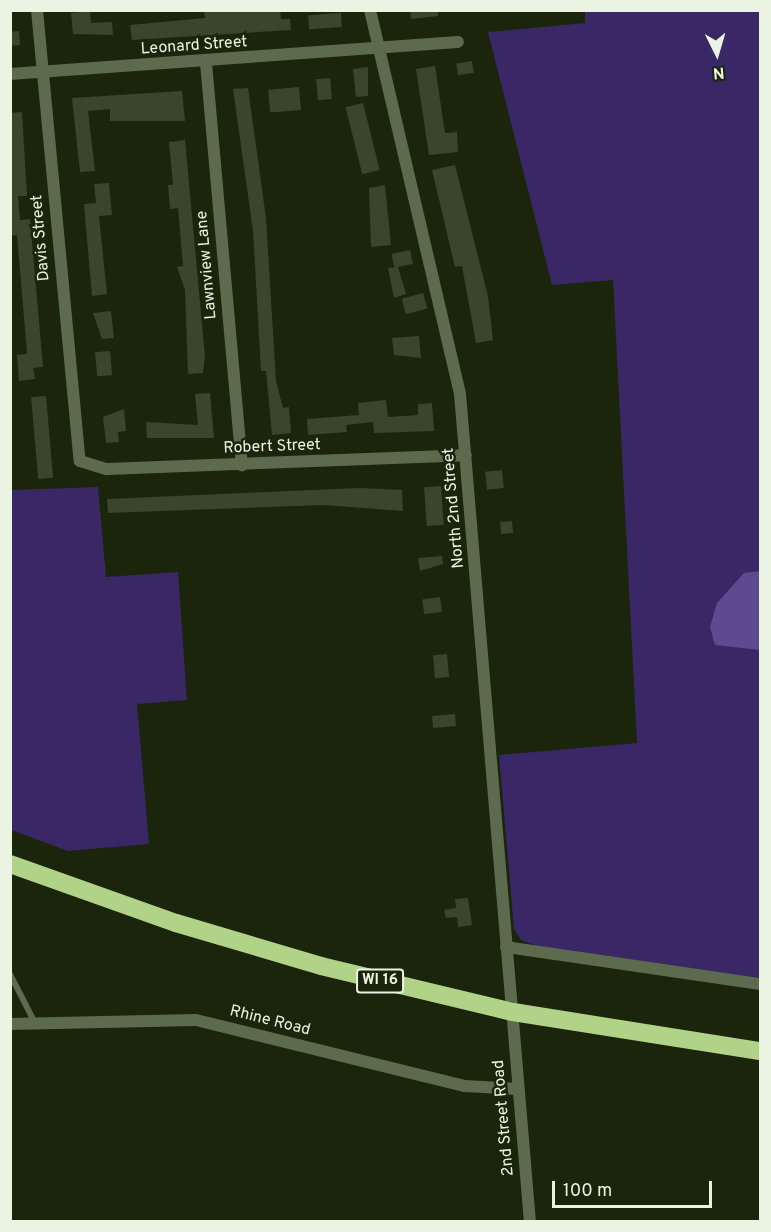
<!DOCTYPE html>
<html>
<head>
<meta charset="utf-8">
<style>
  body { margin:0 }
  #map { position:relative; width:771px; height:1232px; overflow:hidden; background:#1a250c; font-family:Overpass,sans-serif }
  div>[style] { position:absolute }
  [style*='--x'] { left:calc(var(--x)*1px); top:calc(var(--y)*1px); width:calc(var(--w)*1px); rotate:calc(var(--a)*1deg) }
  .green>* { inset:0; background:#392766 }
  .water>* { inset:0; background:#5c4c8f }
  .building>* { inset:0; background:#39462b; transform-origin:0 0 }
  .lane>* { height:6px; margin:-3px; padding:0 3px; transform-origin:3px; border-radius:3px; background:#5c6a4d }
  .street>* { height:12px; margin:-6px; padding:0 6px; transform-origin:6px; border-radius:6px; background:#5c6a4d }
  .highway>* { height:18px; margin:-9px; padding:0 9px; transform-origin:9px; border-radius:9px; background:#b0d388 }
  span { translate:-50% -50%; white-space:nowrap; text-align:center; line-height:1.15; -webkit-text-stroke:5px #1a250c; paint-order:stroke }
  .shield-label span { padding:2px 4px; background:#1a250c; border:2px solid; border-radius:4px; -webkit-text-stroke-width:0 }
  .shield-label { font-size:15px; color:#ebf3e3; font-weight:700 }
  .street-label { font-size:16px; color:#ebf3e3 }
  .frame { position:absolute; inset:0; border:12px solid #ebf3e3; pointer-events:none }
  .north { position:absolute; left:687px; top:24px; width:60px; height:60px; -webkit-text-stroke:4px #1a250c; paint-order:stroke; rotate:175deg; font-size:16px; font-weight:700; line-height:24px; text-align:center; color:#ebf3e3 }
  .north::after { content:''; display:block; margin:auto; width:21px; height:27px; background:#ebf3e3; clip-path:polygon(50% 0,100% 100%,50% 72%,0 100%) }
  .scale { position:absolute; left:552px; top:1181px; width:160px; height:27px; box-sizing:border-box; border:3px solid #ebf3e3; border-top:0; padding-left:8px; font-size:18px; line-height:21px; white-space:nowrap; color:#ebf3e3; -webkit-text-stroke:4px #1a250c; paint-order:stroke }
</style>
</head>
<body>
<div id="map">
  <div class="green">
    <i style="clip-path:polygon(585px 11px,760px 11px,760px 981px,543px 948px,521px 940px,514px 929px,499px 755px,637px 743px,613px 280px,552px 285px,488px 32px,585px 23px)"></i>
    <i style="clip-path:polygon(98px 487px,106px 577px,178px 572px,187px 700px,137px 704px,149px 844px,68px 851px,11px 830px,11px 490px)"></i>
  </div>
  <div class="water">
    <i style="clip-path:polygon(760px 571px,760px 650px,715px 645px,710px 627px,717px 603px,744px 573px)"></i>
  </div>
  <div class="building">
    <i style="clip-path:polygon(204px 10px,280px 10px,281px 19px,290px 19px,291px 30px,132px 40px,130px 25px,205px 18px)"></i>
    <i style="clip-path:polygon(410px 10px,438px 10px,438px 16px,411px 19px)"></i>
    <i style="clip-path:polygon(90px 11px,91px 23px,112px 22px,113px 35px,73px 34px,71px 13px)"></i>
    <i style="left:341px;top:13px;width:14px;height:33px;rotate:86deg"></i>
    <i style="clip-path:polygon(19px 31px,20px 45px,10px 46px,10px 32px)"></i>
    <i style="left:472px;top:61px;width:12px;height:16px;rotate:81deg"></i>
    <i style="clip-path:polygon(435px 66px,445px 133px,457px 132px,458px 152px,429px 155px,416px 69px)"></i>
    <i style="clip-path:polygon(368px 67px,368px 96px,356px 97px,353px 69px)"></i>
    <i style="left:330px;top:78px;width:21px;height:14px;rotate:85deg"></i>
    <i style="left:299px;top:87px;width:23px;height:31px;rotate:85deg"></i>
    <i style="clip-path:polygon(248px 88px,266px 218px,276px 381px,283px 408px,289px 407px,291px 433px,272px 435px,266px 371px,261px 371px,253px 231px,233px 89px)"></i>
    <i style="clip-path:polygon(182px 91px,185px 121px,110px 121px,110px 109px,88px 111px,95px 171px,80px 172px,72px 98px)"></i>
    <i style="left:363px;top:103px;width:69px;height:18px;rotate:76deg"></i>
    <i style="clip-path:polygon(22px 112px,27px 196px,18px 196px,20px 220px,30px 219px,43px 367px,33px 368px,35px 379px,19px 381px,17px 355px,27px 354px,17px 235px,10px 236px,10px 113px)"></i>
    <i style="clip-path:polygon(185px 140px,205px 356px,203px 373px,188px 374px,185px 290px,177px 267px,183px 266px,178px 208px,170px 209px,168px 185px,173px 185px,169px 142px)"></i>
    <i style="clip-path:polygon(455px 165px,488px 296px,493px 340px,476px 343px,462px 266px,455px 267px,432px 170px)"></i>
    <i style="clip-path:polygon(109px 183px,112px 215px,99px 216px,107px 294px,92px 296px,84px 204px,96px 203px,94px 184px)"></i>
    <i style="clip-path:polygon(385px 185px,391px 245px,371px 247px,369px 188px)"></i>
    <i style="left:410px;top:250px;width:14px;height:19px;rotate:78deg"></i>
    <i style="clip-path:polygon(398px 267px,406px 294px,394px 298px,388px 268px)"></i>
    <i style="left:423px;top:293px;width:16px;height:22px;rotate:75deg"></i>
    <i style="clip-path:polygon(111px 311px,114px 338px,102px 339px,93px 313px)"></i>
    <i style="clip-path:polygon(419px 336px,421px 358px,394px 355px,392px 338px)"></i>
    <i style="left:110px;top:351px;width:24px;height:15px;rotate:85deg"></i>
    <i style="clip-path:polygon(210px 393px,214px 438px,147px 438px,146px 422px,198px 425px,195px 394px)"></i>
    <i style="left:46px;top:396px;width:82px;height:15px;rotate:85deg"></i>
    <i style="clip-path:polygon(386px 400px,388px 417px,418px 415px,418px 404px,432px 403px,434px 431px,374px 433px,373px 422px,346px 425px,347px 432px,308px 435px,307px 419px,359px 415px,358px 403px)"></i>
    <i style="clip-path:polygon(124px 409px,126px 431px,118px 432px,119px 442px,106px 443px,103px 417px)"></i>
    <i style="left:502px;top:470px;width:18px;height:17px;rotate:84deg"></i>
    <i style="left:441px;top:486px;width:39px;height:17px;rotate:86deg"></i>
    <i style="clip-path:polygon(360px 488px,402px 490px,403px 511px,324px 505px,108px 513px,107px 499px)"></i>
    <i style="left:512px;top:521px;width:12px;height:12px;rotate:85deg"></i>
    <i style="clip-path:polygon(442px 556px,443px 564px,420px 571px,418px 558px)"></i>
    <i style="left:440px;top:597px;width:15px;height:18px;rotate:82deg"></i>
    <i style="left:447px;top:654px;width:23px;height:14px;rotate:85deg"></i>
    <i style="left:455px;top:714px;width:12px;height:23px;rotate:85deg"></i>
    <i style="clip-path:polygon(468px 898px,472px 925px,458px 927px,457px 917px,446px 918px,444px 910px,456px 908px,455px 899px)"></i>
  </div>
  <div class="lane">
    <i style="--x:10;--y:974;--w:55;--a:63"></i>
  </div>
  <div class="street">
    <i style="--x:37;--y:10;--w:453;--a:84.6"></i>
    <i style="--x:80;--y:461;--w:28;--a:17"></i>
    <i style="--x:107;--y:469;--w:359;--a:-2.2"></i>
    <i style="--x:370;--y:10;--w:394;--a:76.8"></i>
    <i style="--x:460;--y:394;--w:831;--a:85.17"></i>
    <i style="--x:206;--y:63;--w:404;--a:84.9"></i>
    <i style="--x:10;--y:74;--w:449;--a:-4.1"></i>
    <i style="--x:506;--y:947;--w:257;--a:8.3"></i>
    <i style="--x:10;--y:1024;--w:186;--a:-1.2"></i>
    <i style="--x:196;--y:1020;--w:277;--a:13.8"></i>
    <i style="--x:465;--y:1086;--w:53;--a:3.2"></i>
  </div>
  <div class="highway">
    <i style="--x:10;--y:864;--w:176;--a:19.6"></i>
    <i style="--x:176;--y:923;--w:151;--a:16.5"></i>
    <i style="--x:321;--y:966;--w:197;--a:13.5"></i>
    <i style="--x:513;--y:1012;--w:250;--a:9"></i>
  </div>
  <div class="shield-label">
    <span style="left:380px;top:981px">WI 16</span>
  </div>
  <div class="street-label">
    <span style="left:194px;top:46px;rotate:-4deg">Leonard Street</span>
    <span style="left:41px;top:238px;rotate:-95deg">Davis Street</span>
    <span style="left:207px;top:265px;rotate:-95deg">Lawnview Lane</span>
    <span style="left:272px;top:447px;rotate:-2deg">Robert Street</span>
    <span style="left:454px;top:508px;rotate:-95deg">North 2nd Street</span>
    <span style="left:270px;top:1021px;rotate:14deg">Rhine Road</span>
    <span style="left:504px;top:1118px;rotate:-95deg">2nd Street Road</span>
  </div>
  <div class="frame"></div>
  <div class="north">N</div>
  <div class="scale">100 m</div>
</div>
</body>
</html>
